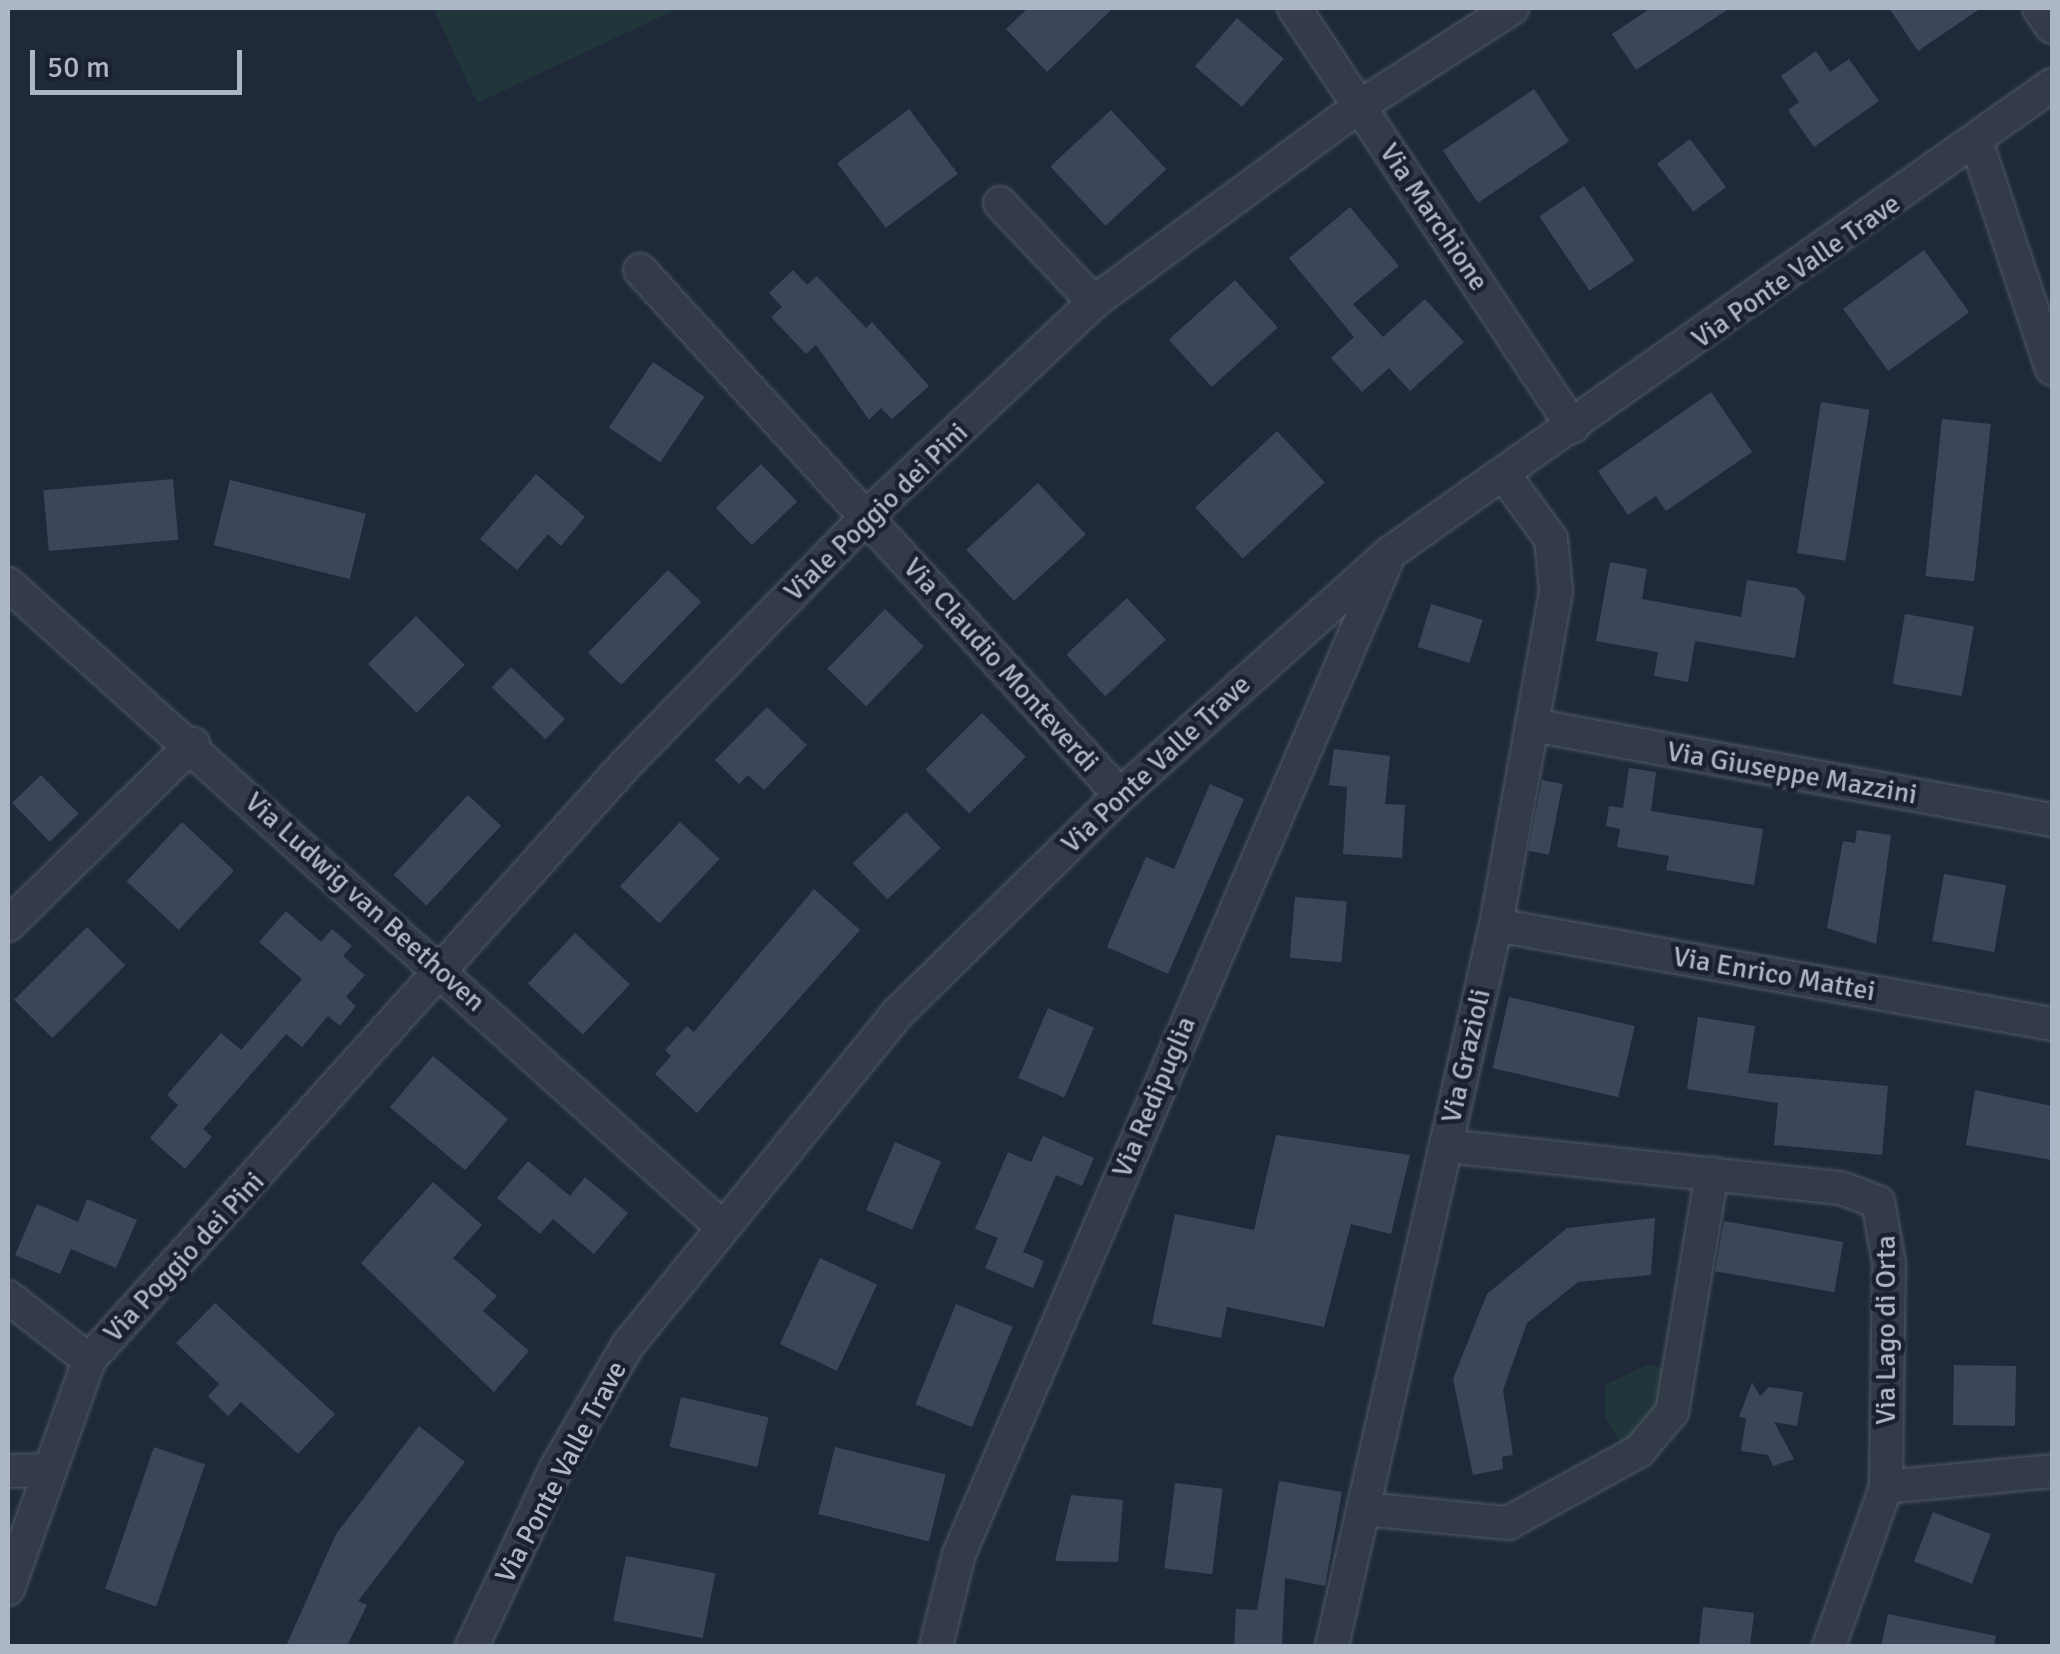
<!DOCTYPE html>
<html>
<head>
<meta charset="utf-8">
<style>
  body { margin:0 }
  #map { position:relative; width:2060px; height:1654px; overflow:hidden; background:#1f2939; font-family:Signika,sans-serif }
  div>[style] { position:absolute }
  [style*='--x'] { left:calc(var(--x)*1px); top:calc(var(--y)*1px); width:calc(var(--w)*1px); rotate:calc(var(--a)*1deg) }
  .green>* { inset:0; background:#21363a }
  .building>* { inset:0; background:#3b4759; transform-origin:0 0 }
  .roads { filter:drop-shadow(0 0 2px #505967) drop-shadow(0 0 2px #505967) }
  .minor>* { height:32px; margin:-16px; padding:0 16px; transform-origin:16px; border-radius:16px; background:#333b49 }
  span { translate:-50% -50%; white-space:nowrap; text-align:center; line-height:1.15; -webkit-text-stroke:9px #19202e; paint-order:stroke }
  .street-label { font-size:28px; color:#adb6c6 }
  .frame { position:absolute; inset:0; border:10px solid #adb6c6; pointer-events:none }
  .scale { position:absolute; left:30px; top:50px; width:212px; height:45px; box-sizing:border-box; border:5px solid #adb6c6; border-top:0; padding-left:12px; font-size:30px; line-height:35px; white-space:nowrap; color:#adb6c6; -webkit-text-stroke:8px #19202e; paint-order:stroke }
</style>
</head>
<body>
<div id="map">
  <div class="green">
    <i style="clip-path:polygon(433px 8px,679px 8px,477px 103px)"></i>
    <i style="clip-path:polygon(1646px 1365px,1669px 1368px,1653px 1425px,1621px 1445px,1605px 1416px,1605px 1385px)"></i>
  </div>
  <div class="building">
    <i style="clip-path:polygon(1028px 8px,1113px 8px,1047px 72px,1006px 29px)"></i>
    <i style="clip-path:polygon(1651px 8px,1730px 8px,1636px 70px,1612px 34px)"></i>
    <i style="clip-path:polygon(1889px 8px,1981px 8px,1918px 51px)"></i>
    <i style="left:1237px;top:18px;width:62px;height:64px;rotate:41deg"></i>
    <i style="clip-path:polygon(1816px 51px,1830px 72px,1849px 59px,1879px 101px,1814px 147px,1788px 110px,1799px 102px,1781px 76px)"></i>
    <i style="left:1534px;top:89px;width:63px;height:110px;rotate:56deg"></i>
    <i style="left:909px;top:109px;width:81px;height:90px;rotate:53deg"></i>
    <i style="left:1111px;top:110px;width:81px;height:83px;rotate:47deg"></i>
    <i style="left:1690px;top:139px;width:60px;height:41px;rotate:53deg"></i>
    <i style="left:1584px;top:186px;width:90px;height:54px;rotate:56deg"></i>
    <i style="clip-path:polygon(1350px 207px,1399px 266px,1353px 304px,1383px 337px,1425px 299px,1464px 342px,1410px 391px,1389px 368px,1362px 392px,1331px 358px,1354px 337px,1289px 258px)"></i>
    <i style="left:1924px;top:250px;width:77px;height:100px;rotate:54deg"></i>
    <i style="clip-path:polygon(793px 270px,807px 285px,817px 276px,866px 328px,872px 322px,929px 386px,892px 419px,881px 408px,869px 420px,816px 345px,806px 354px,771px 317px,782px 307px,769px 293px)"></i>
    <i style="left:1235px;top:280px;width:64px;height:89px;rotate:48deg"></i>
    <i style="left:653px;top:362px;width:62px;height:79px;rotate:34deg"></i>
    <i style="clip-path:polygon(1711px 392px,1752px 452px,1666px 511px,1656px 496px,1628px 515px,1598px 471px)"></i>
    <i style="left:1821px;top:402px;width:49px;height:153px;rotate:9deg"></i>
    <i style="left:1942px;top:419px;width:49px;height:158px;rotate:6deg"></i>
    <i style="left:1277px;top:431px;width:70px;height:112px;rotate:47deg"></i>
    <i style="left:761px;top:464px;width:52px;height:63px;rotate:46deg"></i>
    <i style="clip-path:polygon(536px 474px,585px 517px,561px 546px,548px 534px,517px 570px,480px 539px)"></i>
    <i style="left:173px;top:479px;width:61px;height:130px;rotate:85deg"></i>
    <i style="left:230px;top:480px;width:140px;height:67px;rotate:14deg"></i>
    <i style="left:1038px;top:483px;width:70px;height:98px;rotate:47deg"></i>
    <i style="clip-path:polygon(1610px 562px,1647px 569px,1642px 599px,1741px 617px,1747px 580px,1797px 588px,1805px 597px,1795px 658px,1695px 641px,1688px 682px,1654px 676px,1658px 652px,1596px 641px)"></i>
    <i style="left:668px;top:570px;width:46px;height:115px;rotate:44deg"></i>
    <i style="left:1127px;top:598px;width:57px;height:83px;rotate:47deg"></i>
    <i style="left:1431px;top:604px;width:54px;height:45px;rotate:17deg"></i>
    <i style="left:885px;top:609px;width:54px;height:83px;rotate:44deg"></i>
    <i style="left:1905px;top:614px;width:70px;height:71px;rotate:10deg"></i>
    <i style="left:416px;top:616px;width:69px;height:68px;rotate:45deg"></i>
    <i style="left:511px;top:667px;width:75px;height:28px;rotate:44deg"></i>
    <i style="clip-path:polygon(767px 707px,807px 745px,764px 790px,748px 775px,739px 784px,715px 760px)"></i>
    <i style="left:982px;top:713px;width:62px;height:80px;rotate:45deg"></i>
    <i style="clip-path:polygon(1334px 749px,1390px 756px,1385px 804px,1405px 805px,1402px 858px,1343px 854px,1347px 787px,1329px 785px)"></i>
    <i style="clip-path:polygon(1629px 768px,1656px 772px,1651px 811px,1763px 829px,1754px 885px,1666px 870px,1669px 856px,1617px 847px,1620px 829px,1606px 826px,1609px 806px,1623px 808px)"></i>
    <i style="left:41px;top:775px;width:54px;height:40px;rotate:46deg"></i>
    <i style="left:1542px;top:780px;width:21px;height:72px;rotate:11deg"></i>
    <i style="clip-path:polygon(1210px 784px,1244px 799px,1168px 974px,1107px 947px,1146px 857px,1174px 869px)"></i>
    <i style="left:468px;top:795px;width:45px;height:109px;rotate:43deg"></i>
    <i style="left:906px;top:812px;width:50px;height:74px;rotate:46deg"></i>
    <i style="left:182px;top:822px;width:71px;height:81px;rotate:43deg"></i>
    <i style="left:680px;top:822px;width:54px;height:88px;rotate:43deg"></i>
    <i style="clip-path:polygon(1857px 830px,1891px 835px,1876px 944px,1827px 928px,1843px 841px,1855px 843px)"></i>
    <i style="left:1944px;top:874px;width:63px;height:68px;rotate:10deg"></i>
    <i style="clip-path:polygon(814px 889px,860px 930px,697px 1113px,655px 1074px,671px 1056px,665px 1050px,687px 1026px,694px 1032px)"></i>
    <i style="left:1295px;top:897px;width:52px;height:61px;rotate:5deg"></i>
    <i style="clip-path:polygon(286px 911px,321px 942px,332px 929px,352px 946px,343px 956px,365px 975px,346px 997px,356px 1006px,340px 1026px,328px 1016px,302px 1047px,286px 1034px,203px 1129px,212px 1137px,185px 1169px,150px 1138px,178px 1105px,167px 1095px,221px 1033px,241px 1050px,302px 979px,259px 942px)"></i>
    <i style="left:87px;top:927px;width:54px;height:103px;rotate:45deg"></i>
    <i style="left:575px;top:933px;width:75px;height:69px;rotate:43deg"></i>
    <i style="left:1509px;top:997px;width:129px;height:73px;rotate:13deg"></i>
    <i style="left:1048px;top:1008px;width:50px;height:76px;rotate:23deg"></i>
    <i style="clip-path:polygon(1698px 1017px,1755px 1026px,1748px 1073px,1888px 1086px,1882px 1155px,1774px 1145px,1778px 1103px,1687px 1089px)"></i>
    <i style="left:433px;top:1056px;width:98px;height:67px;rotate:40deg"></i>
    <i style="clip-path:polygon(1975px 1090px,2052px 1106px,2052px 1160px,1966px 1145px)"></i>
    <i style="clip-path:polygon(1276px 1135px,1410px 1155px,1391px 1234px,1351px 1224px,1324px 1327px,1227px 1307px,1221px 1338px,1152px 1324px,1175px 1214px,1254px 1230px)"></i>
    <i style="clip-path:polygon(1043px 1136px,1094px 1158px,1082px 1186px,1056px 1175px,1023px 1252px,1044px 1261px,1033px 1288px,985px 1268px,998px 1238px,975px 1229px,1008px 1152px,1031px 1162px)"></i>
    <i style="left:895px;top:1142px;width:50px;height:74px;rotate:23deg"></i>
    <i style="clip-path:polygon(528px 1161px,570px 1196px,585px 1177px,628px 1213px,594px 1254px,553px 1219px,540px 1234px,497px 1198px)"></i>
    <i style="clip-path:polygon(433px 1182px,482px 1225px,453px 1258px,497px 1296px,483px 1311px,529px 1351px,494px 1392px,361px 1263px)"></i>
    <i style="clip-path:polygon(87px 1199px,137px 1220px,116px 1268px,71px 1249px,60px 1274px,15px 1255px,37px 1204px,78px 1222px)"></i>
    <i style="clip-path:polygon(1655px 1218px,1651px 1275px,1578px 1282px,1527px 1323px,1503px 1390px,1513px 1455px,1502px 1457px,1503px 1469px,1473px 1475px,1453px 1379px,1487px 1294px,1567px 1228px)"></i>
    <i style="left:1724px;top:1221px;width:121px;height:51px;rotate:10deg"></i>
    <i style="left:820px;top:1258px;width:63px;height:95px;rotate:25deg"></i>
    <i style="clip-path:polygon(215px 1303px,335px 1414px,298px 1454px,241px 1402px,228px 1416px,208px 1396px,219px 1384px,176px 1343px)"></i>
    <i style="left:956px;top:1304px;width:61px;height:108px;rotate:22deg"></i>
    <i style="left:1954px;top:1365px;width:62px;height:60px;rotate:1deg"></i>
    <i style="clip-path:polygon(1752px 1382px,1760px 1396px,1769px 1387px,1803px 1392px,1797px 1426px,1774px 1422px,1794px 1459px,1773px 1466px,1768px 1455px,1741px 1451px,1746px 1418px,1739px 1417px)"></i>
    <i style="left:681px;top:1397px;width:90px;height:51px;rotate:13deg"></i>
    <i style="clip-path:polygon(419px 1426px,465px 1462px,358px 1601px,367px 1605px,347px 1646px,286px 1646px,336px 1534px)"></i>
    <i style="left:154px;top:1447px;width:54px;height:150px;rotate:19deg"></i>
    <i style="left:835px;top:1447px;width:114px;height:69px;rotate:14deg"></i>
    <i style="clip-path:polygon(1279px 1481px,1342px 1492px,1325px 1586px,1285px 1578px,1282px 1646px,1234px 1646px,1236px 1609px,1257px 1610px)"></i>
    <i style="left:1175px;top:1483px;width:48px;height:86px;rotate:7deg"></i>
    <i style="clip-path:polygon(1071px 1495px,1123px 1500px,1118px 1562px,1055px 1561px)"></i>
    <i style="left:1933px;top:1512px;width:62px;height:53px;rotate:21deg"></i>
    <i style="left:626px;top:1556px;width:91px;height:66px;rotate:11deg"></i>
    <i style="clip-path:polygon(1703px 1607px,1754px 1613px,1750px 1646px,1699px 1646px)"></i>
    <i style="clip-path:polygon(1888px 1614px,1996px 1636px,1994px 1646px,1881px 1646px)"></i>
  </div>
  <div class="roads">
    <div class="minor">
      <i style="--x:1294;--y:8;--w:503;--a:56.34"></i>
      <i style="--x:2039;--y:8;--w:23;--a:56"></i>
      <i style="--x:1977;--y:144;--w:237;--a:71.6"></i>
      <i style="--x:1000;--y:203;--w:137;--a:46.5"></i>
      <i style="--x:640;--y:270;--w:711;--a:47.56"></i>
      <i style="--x:8;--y:584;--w:957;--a:41.99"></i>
      <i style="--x:1532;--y:725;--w:529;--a:10.35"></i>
      <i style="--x:8;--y:925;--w:259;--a:-44.4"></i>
      <i style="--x:1496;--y:925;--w:565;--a:10.1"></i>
      <i style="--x:1446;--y:1146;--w:397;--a:6.1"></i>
      <i style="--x:1841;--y:1188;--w:40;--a:21"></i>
      <i style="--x:1878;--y:1202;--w:62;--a:79.8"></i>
      <i style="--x:1889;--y:1263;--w:224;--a:90.8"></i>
      <i style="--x:1886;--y:1487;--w:169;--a:109.7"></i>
      <i style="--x:8;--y:1297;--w:103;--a:37.9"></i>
      <i style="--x:8;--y:1471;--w:42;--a:-1.4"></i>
      <i style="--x:1886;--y:1487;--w:167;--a:-5.5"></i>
      <i style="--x:1364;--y:1509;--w:145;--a:5.6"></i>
      <i style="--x:1508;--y:1523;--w:149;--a:-28.8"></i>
      <i style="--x:1639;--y:1451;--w:51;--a:-49.8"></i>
      <i style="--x:1672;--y:1412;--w:242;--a:-80.5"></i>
      <i style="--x:8;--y:1589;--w:243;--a:-70.5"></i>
      <i style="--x:89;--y:1360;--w:806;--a:-47.97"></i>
      <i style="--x:629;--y:761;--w:340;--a:-45.8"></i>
      <i style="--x:866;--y:517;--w:313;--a:-43.3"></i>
      <i style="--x:1094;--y:302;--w:330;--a:-36.4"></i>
      <i style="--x:1360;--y:106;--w:181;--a:-32.8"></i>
      <i style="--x:472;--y:1646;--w:197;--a:-64.7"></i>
      <i style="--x:556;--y:1468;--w:143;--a:-59.7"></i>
      <i style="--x:628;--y:1345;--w:429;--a:-50.9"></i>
      <i style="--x:899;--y:1012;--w:310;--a:-44.5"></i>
      <i style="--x:1120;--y:795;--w:363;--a:-41.9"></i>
      <i style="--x:1390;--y:553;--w:811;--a:-35.26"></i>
      <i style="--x:936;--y:1646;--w:95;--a:-76"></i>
      <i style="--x:959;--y:1554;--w:1080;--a:-66.71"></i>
      <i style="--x:1332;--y:1646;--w:739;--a:-77.19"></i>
      <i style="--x:1496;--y:925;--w:339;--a:-79.8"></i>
      <i style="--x:1556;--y:591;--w:52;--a:-95.5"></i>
      <i style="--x:1551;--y:539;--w:79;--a:-126.3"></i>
    </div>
  </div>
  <div class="street-label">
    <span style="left:1434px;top:217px;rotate:56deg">Via Marchione</span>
    <span style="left:1796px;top:271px;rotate:-35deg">Via Ponte Valle Trave</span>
    <span style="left:876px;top:512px;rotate:-44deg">Viale Poggio dei Pini</span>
    <span style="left:1001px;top:665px;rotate:48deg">Via Claudio Monteverdi</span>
    <span style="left:1156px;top:764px;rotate:-43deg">Via Ponte Valle Trave</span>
    <span style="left:1792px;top:773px;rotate:10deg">Via Giuseppe Mazzini</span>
    <span style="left:365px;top:902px;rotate:42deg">Via Ludwig van Beethoven</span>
    <span style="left:1774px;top:974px;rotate:10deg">Via Enrico Mattei</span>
    <span style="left:1466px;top:1056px;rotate:-77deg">Via Grazioli</span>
    <span style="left:1154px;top:1097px;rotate:-67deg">Via Redipuglia</span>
    <span style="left:184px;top:1257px;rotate:-47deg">Via Poggio dei Pini</span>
    <span style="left:1886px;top:1330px;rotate:-90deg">Via Lago di Orta</span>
    <span style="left:561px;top:1472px;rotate:-62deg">Via Ponte Valle Trave</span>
  </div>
  <div class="frame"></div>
  <div class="scale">50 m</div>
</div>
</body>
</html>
